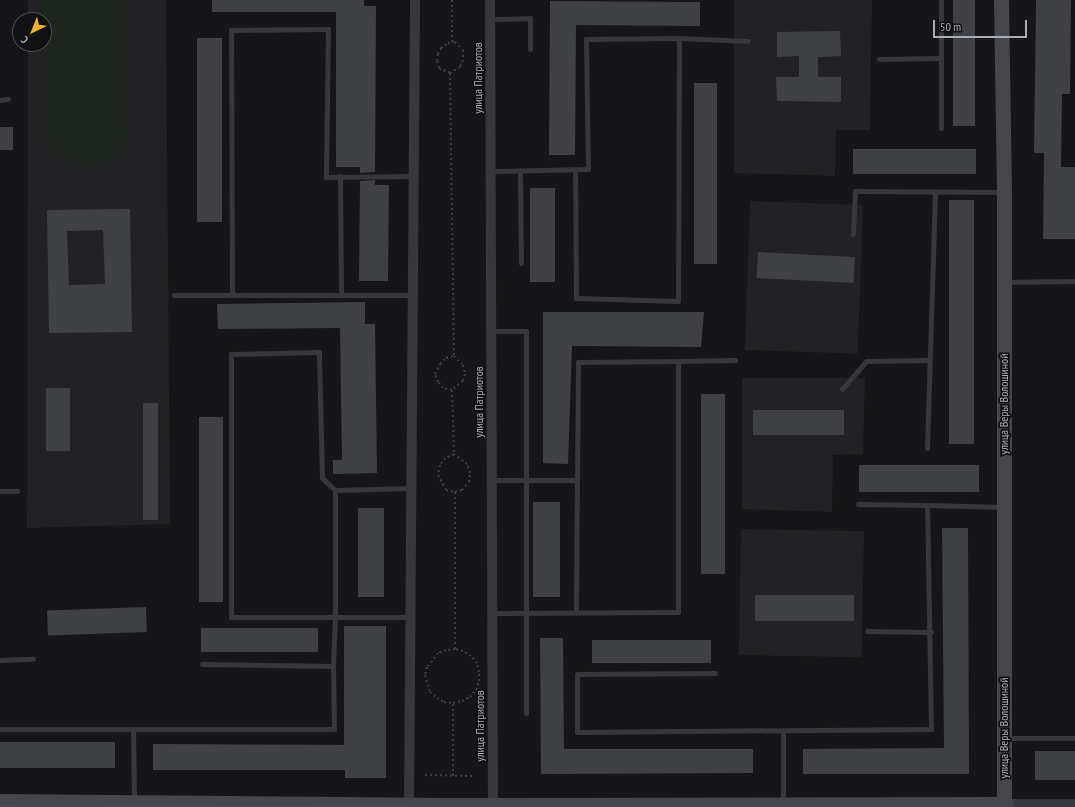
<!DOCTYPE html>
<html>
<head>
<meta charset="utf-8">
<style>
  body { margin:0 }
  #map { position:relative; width:1075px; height:807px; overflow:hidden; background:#161618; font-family:"PT Sans Narrow",sans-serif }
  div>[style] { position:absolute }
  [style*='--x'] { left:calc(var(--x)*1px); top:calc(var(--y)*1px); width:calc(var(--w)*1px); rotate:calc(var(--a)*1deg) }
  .built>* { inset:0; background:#222225; transform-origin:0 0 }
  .green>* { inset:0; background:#1e261f }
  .building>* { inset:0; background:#404145; transform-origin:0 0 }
  .path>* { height:2px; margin-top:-1px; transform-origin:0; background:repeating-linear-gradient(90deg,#3d3f44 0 2px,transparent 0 5px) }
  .lane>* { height:5px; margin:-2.5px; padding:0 2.5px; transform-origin:2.5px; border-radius:2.5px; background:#37383d }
  .street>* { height:10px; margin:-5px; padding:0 5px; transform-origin:5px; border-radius:5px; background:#37383d }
  .secondary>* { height:15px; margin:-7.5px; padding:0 7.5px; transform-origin:7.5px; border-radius:7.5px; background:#45474d }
  .tram>* { height:1px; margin:-0.5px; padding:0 0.5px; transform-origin:0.5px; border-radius:0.5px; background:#4a4c52 }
  span { translate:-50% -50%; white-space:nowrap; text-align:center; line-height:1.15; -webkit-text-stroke:3.5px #111113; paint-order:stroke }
  .street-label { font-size:12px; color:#a8adb8 }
  .north { position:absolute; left:12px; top:12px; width:40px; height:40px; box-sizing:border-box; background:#111113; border:1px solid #4d4f55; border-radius:50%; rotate:223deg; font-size:11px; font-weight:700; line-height:16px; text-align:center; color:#a8adb8 }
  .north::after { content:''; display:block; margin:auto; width:14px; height:18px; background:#f2b134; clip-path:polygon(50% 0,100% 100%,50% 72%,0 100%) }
  .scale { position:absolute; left:933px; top:20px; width:94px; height:18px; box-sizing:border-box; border:2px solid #a8adb8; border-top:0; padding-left:5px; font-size:12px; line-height:14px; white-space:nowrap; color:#a8adb8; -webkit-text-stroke:3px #111113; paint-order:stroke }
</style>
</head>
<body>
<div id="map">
  <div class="built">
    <i style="clip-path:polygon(28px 0,166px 0,170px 524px,27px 528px,28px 44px,44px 44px,44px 20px,28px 20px)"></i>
    <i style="clip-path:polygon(734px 0,872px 0,870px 130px,836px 130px,835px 176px,734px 173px)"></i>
    <i style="left:750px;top:201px;width:113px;height:149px;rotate:2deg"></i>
    <i style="clip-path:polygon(742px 378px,865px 378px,863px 454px,833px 455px,832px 512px,742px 509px)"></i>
    <i style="left:741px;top:529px;width:123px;height:126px;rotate:1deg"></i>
  </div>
  <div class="green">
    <i style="clip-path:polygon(42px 0,126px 0,128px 140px,124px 153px,100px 167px,86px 167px,70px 163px,55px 152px,45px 137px,44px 20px,42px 20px)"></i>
  </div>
  <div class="building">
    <i style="clip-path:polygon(212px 0,364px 0,364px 6px,376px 6px,375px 172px,360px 173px,360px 167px,336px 167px,336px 12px,212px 12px)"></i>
    <i style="left:953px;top:0;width:22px;height:126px"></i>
    <i style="clip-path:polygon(1036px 0,1071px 0,1070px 94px,1062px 94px,1061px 167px,1075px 167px,1075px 239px,1043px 239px,1044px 153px,1034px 153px)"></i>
    <i style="clip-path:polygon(550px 1px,700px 2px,700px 26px,576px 25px,575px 155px,549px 155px)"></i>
    <i style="clip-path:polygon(840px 31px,841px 56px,818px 57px,818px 77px,841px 77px,841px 102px,777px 101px,776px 77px,799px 77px,799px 56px,777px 57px,777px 32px)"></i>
    <i style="left:197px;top:38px;width:25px;height:184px"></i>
    <i style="left:694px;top:83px;width:23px;height:181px"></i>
    <i style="left:0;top:127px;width:13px;height:23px"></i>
    <i style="left:976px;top:149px;width:25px;height:123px;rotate:90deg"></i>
    <i style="clip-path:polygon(375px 180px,375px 185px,389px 185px,388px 281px,359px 281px,360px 181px)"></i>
    <i style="left:530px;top:188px;width:25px;height:94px"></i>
    <i style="left:949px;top:200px;width:25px;height:244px"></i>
    <i style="clip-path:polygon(evenodd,130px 209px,132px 332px,49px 333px,47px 210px,130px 209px,103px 230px,105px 284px,69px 285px,67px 231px,103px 230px)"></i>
    <i style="left:758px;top:252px;width:97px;height:26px;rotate:3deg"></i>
    <i style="clip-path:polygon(365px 302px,365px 324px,375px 324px,377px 473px,333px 474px,333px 460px,342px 460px,340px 328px,218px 329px,217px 304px)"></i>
    <i style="clip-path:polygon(543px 312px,704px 312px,701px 347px,572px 346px,568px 464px,543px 463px)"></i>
    <i style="left:46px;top:388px;width:24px;height:63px"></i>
    <i style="left:701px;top:394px;width:24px;height:180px"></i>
    <i style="left:158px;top:403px;width:117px;height:15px;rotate:90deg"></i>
    <i style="left:753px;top:410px;width:91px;height:25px"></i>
    <i style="left:199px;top:417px;width:24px;height:185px"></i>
    <i style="left:979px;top:465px;width:27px;height:120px;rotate:90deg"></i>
    <i style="left:533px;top:502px;width:27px;height:95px"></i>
    <i style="left:358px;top:508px;width:26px;height:89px"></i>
    <i style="clip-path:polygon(942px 528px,968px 528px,969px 774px,803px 774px,803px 749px,944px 748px)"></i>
    <i style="left:755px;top:595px;width:99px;height:26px"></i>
    <i style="left:146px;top:607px;width:25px;height:99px;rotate:88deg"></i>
    <i style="clip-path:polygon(344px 626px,386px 626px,386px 778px,345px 778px,345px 770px,153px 770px,153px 744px,344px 745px)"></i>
    <i style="left:201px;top:628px;width:117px;height:24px"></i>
    <i style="clip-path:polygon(540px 638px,563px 638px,564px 749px,753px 749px,753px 773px,541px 774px)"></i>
    <i style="left:592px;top:640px;width:119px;height:23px"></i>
    <i style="left:0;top:742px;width:115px;height:26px"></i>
    <i style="left:1035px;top:751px;width:40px;height:29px"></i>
  </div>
  <div class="path">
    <i style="--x:452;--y:0;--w:43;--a:90"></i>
    <i style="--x:450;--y:73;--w:12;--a:-156"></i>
    <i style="--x:439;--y:68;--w:7;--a:-106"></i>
    <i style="--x:437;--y:61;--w:7;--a:-82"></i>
    <i style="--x:438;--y:54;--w:7;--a:-63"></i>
    <i style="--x:441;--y:48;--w:9;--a:-36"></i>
    <i style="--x:448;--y:43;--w:7;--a:-8"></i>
    <i style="--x:455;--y:42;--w:11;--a:45"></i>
    <i style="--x:463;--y:50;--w:10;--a:90"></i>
    <i style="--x:463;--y:60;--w:8;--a:113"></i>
    <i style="--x:460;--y:67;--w:12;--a:149"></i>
    <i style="--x:450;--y:73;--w:283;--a:89.2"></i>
    <i style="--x:452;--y:390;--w:9;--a:-167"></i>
    <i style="--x:443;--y:388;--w:8;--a:-130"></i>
    <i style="--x:438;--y:382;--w:9;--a:-111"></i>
    <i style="--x:435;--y:374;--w:11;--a:-63"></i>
    <i style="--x:440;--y:364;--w:8;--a:-45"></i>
    <i style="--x:446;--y:358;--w:8;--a:-14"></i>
    <i style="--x:454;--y:356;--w:13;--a:45"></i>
    <i style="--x:463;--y:365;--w:9;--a:77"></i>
    <i style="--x:465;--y:374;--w:7;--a:106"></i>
    <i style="--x:463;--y:381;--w:14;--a:141"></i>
    <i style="--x:452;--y:390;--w:64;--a:88.2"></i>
    <i style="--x:455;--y:649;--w:157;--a:-90"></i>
    <i style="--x:455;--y:492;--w:7;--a:-16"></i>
    <i style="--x:462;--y:490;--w:11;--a:-49"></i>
    <i style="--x:469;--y:482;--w:9;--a:-84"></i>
    <i style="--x:470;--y:473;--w:9;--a:-108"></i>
    <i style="--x:467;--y:464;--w:16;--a:-142"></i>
    <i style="--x:454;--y:454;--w:10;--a:156"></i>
    <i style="--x:445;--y:458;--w:9;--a:126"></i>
    <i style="--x:440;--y:465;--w:10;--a:101"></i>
    <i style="--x:438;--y:475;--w:17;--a:62"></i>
    <i style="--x:446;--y:490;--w:9;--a:13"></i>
    <i style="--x:425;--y:775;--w:47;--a:1.2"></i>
    <i style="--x:453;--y:776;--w:73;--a:-90"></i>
    <i style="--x:453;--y:703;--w:9;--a:-13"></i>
    <i style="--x:462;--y:701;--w:9;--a:-27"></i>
    <i style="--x:470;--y:697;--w:9;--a:-49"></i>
    <i style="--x:476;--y:690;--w:9;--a:-72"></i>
    <i style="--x:479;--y:681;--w:9;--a:-90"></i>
    <i style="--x:479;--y:672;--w:9;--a:-103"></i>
    <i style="--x:477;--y:663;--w:9;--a:-131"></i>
    <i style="--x:471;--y:656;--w:9;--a:-148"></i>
    <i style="--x:463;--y:651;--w:8;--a:-166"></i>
    <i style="--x:455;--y:649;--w:9;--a:174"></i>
    <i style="--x:446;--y:650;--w:9;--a:159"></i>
    <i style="--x:438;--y:653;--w:18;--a:128"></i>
    <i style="--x:427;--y:667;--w:8;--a:104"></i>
    <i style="--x:425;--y:675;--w:18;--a:74"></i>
    <i style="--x:430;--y:692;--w:9;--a:41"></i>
    <i style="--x:437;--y:698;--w:8;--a:30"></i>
    <i style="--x:444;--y:702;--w:9;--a:6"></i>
  </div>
  <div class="lane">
    <i style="--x:491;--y:19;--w:39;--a:-1"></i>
    <i style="--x:530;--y:18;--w:31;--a:90"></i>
    <i style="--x:679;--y:38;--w:69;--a:2.5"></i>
    <i style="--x:879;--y:59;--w:62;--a:-0.9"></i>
    <i style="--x:0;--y:100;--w:8;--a:-7"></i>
    <i style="--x:941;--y:128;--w:128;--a:-90"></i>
    <i style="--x:492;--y:171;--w:96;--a:-1.2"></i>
    <i style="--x:588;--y:169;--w:130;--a:-90.9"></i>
    <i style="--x:586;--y:39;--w:93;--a:-0.6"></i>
    <i style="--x:679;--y:38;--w:263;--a:90.2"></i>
    <i style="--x:678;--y:301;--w:102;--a:-178.3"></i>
    <i style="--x:576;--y:298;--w:128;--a:-90.4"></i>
    <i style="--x:520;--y:171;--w:92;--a:89.4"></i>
    <i style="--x:340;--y:176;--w:119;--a:89.5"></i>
    <i style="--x:853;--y:234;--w:43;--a:-87.3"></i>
    <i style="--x:855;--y:191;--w:148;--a:0.4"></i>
    <i style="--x:1005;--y:282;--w:70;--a:-0.8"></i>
    <i style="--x:174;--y:295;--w:58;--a:0"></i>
    <i style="--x:413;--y:295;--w:181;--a:180"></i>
    <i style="--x:232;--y:295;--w:265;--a:-90.2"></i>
    <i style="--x:231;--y:30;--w:97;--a:-0.6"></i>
    <i style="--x:328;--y:29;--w:148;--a:90.8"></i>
    <i style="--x:326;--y:177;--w:88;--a:-0.7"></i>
    <i style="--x:492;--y:331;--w:34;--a:0"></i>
    <i style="--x:526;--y:331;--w:382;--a:90"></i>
    <i style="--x:678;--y:361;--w:57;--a:-1"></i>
    <i style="--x:842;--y:389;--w:37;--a:-49"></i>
    <i style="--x:866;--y:361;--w:63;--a:-0.9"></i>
    <i style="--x:927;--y:448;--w:257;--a:-88.2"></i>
    <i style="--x:493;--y:480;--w:84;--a:0"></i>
    <i style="--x:577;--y:480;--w:118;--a:-89.5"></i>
    <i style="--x:578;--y:362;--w:100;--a:-0.6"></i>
    <i style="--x:678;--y:361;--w:251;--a:90"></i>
    <i style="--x:678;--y:612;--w:185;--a:179.7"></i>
    <i style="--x:335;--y:490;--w:76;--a:-1.5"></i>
    <i style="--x:0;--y:491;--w:17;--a:0"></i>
    <i style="--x:858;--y:504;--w:69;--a:0.8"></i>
    <i style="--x:576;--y:612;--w:132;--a:-89.6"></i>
    <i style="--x:867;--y:631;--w:64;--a:0.9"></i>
    <i style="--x:0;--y:660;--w:33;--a:-2"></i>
    <i style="--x:202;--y:664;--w:131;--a:0.9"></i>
    <i style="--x:715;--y:673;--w:138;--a:179.6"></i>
    <i style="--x:577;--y:674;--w:58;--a:90"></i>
    <i style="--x:577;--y:732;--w:354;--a:-0.5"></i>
    <i style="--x:931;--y:729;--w:224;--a:-91"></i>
    <i style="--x:927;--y:505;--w:75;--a:1.5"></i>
    <i style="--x:0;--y:729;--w:334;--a:0"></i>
    <i style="--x:334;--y:729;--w:63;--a:-90.9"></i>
    <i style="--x:333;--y:666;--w:49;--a:-87.7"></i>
    <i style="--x:335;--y:617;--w:127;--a:-90"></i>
    <i style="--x:335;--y:490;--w:18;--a:-137"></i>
    <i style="--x:322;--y:478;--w:126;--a:-91.4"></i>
    <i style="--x:319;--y:352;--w:88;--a:178.7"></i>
    <i style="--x:231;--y:354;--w:263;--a:90"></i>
    <i style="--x:231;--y:617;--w:180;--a:0"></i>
    <i style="--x:133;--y:729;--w:72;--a:89.2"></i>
    <i style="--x:1005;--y:738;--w:70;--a:0"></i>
    <i style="--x:783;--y:803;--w:71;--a:-90"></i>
  </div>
  <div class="street">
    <i style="--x:490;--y:0;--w:807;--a:89.79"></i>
    <i style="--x:409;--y:804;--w:804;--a:-89.57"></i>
    <i style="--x:1006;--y:804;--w:69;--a:0"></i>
  </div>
  <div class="secondary">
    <i style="--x:1001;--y:0;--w:192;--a:89.1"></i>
    <i style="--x:1004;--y:192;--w:615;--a:90"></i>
    <i style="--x:0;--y:801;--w:448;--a:0.5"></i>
    <i style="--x:448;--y:805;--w:558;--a:-0.1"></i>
  </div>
  <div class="tram">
    <i style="--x:0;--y:805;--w:544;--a:0.21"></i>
  </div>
  <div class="street-label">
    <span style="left:478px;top:78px;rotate:-90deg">улица Патриотов</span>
    <span style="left:479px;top:402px;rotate:-90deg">улица Патриотов</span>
    <span style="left:1004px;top:404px;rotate:-90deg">улица Веры Волошиной</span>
    <span style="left:480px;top:726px;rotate:-90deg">улица Патриотов</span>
    <span style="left:1004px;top:728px;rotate:-90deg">улица Веры Волошиной</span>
  </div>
  <div class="north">С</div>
  <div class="scale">50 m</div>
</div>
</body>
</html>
